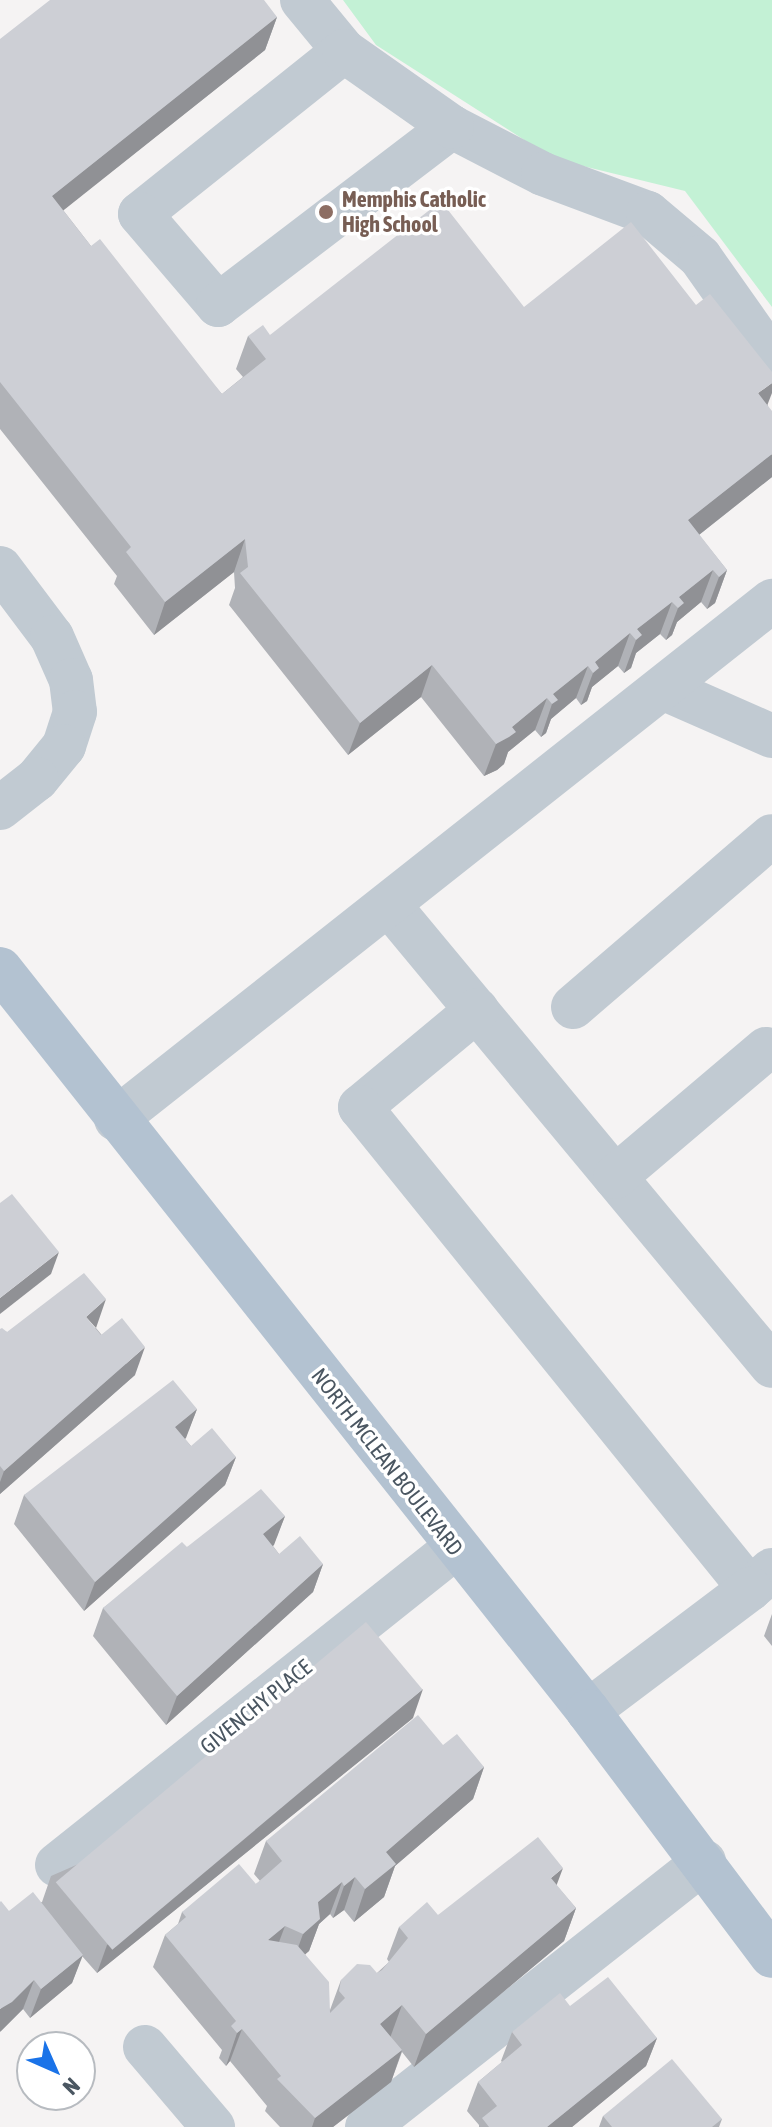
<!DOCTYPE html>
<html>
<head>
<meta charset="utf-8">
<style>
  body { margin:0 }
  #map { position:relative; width:772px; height:2127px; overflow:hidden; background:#f5f3f3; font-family:"Asap Condensed",sans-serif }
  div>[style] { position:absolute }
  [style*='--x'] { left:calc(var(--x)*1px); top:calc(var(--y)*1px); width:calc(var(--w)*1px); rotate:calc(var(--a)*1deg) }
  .green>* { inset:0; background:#c3f1d5 }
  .minor>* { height:44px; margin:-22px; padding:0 22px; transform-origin:22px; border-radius:22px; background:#c1cad2 }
  .major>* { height:44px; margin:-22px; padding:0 22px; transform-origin:22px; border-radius:22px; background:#b3c2d1 }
  .wall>* { inset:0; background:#b0b2b7 }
  .shaded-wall>* { inset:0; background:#909195 }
  .building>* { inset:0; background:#cdcfd5; transform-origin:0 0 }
  .dots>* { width:22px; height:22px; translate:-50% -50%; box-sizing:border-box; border:4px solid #fff; border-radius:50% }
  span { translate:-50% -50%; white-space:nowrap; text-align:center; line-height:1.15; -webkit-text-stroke:7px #fff; paint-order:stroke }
  .education-label { font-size:22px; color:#785e54; font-weight:700 }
  .left { translate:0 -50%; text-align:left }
  .street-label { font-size:22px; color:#4a5661 }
  .north { position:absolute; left:16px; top:2031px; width:80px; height:80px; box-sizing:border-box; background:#fff; border:2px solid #b7bbc0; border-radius:50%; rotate:135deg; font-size:22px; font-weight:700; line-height:32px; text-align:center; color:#4a5661 }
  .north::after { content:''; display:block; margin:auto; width:28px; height:36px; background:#1a73e8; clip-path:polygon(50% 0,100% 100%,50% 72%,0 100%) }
</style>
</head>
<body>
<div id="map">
  <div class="green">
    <i style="clip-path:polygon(343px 0,772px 0,772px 307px,685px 191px,554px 159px,376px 45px)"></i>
  </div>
  <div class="minor">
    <i style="--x:302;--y:0;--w:66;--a:50.5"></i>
    <i style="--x:344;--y:51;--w:261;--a:141.4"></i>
    <i style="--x:140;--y:214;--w:120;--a:49.4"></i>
    <i style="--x:218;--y:305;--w:294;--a:-37.3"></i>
    <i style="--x:452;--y:127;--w:102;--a:27.3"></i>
    <i style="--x:543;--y:174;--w:112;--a:20.4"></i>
    <i style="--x:648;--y:213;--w:68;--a:40.2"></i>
    <i style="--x:700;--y:257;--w:125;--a:54.8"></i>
    <i style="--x:344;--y:51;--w:132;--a:35.1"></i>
    <i style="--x:0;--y:568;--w:86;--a:53"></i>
    <i style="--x:52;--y:637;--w:47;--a:66.2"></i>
    <i style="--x:71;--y:680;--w:32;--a:83"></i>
    <i style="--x:75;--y:712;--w:36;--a:108"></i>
    <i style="--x:64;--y:746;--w:43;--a:129.3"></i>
    <i style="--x:37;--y:779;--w:47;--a:141.9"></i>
    <i style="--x:665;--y:689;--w:117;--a:23.7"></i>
    <i style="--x:389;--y:905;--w:599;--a:50.28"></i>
    <i style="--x:573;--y:1007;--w:262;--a:-40.7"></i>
    <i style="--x:477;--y:1010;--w:152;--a:140.3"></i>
    <i style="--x:360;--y:1107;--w:620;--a:51.02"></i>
    <i style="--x:750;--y:1589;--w:29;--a:-41"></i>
    <i style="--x:116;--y:1119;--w:836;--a:-38.3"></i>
    <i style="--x:615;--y:1177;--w:198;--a:-40.3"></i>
    <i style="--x:588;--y:1711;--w:203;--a:-37"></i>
    <i style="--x:57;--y:1865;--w:509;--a:-38.54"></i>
    <i style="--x:145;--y:2047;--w:105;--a:49.6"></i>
    <i style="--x:367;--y:2127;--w:429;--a:-38.2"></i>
  </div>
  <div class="major">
    <i style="--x:0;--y:969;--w:947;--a:51.6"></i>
    <i style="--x:588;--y:1711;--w:306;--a:53.1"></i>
  </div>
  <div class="wall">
    <i style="clip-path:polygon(277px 17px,265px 50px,63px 210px,91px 246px,222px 394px,243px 377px,236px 369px,248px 336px,270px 335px,524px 307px,768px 405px,772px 477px,699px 535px,727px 570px,715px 603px,707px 609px,701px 602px,677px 622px,672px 635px,666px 640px,660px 634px,636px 653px,631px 668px,624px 673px,618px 666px,592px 687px,587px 701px,581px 705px,576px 698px,551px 719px,546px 733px,541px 737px,535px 730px,508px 752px,504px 764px,497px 770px,484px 776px,421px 697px,348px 755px,229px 605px,235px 588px,234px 572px,154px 635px,114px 584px,117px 576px,0 429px,0 39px)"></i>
    <i style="clip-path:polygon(96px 1328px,135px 1375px,0 1494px,0 1329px,7px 1332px)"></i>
    <i style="clip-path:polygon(197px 1409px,185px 1439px,191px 1446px,236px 1457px,225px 1485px,84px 1611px,14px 1524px,24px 1495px)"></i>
    <i style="clip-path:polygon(285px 1516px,273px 1546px,279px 1554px,323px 1564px,313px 1592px,166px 1725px,93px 1636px,103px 1608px,187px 1547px)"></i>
    <i style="clip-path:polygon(772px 1614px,772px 1646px,764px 1636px)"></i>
    <i style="clip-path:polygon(413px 1718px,97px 1973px,82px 1956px,72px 1983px,30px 2018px,23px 2009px,1px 2031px,9px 1911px,42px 1902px,51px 1876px)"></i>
    <i style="clip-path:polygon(443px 1745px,484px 1767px,473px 1799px,395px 1866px,384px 1897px,354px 1922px,344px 1910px,333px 1918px,330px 1914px,319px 1924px,309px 1951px,305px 1954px,330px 2010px,341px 1980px,377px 1973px,389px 1962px,387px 1959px,399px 1927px,438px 1915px,556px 1885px,576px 1908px,564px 1941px,414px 2067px,402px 2052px,391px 2082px,333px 2127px,280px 2127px,265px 2111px,267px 2106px,230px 2061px,226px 2066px,219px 2058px,222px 2050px,153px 1967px,165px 1935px,178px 1924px,182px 1912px,256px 1884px,260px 1881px,254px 1874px,266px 1841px)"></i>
    <i style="clip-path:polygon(570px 2006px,657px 2038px,646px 2066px,572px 2127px,479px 2127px,479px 2125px,467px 2111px,478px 2082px,502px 2062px,501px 2061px,512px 2032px)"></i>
    <i style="clip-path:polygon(603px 2116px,722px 2119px,719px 2127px,599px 2127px)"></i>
  </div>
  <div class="shaded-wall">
    <i style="clip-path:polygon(277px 17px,265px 50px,40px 229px,52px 196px)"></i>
    <i style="clip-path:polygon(772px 383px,772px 393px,765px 411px,758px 393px)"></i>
    <i style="clip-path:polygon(772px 454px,772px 477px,676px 553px,688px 520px)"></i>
    <i style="clip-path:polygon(245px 539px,234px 572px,154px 635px,165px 602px)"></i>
    <i style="clip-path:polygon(713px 570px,701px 602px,677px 622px,672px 635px,666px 640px,678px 608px,679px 597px)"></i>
    <i style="clip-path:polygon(727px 570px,715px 603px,707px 609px,719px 577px)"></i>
    <i style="clip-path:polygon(672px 602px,660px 634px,636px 653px,631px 668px,624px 673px,636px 640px,637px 629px)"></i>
    <i style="clip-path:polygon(630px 633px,618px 666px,592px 687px,587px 701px,581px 705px,593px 673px,595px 662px)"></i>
    <i style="clip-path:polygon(432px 665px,421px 697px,348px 755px,360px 723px)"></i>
    <i style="clip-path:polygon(588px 666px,576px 698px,551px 719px,546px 733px,541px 737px,552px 704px,553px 694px)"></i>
    <i style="clip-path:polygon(547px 698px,535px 730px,508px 752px,504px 764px,497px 770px,484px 776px,496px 744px,512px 727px)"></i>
    <i style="clip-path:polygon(59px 1252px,51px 1274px,0 1314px,0 1298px)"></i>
    <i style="clip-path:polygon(106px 1299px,96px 1328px,86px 1317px)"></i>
    <i style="clip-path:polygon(145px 1347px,135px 1375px,0 1494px,0 1482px,4px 1471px)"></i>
    <i style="clip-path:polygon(197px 1409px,186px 1438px,164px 1456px,175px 1427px)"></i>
    <i style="clip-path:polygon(236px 1457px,225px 1485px,84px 1611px,95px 1582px)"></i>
    <i style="clip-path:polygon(285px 1516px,274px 1545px,252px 1563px,263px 1534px)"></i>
    <i style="clip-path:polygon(323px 1564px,313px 1592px,166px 1725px,177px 1696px)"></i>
    <i style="clip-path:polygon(423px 1689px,413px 1718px,97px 1973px,107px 1945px)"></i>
    <i style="clip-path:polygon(484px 1767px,473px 1799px,395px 1866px,384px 1897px,354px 1922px,365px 1889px,386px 1852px)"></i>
    <i style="clip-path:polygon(563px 1868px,551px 1900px,551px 1878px)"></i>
    <i style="clip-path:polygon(355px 1877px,344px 1910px,333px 1918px,344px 1886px)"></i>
    <i style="clip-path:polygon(342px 1882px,330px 1914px,319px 1924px,309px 1951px,291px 1967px,303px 1934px,318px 1902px)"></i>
    <i style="clip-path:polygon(576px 1908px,564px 1941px,414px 2067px,426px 2034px)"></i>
    <i style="clip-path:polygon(285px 1926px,273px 1958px,268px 1940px)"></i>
    <i style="clip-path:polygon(83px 1955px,72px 1983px,30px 2018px,41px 1989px)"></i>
    <i style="clip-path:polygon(34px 1980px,23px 2009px,0 2032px,0 2009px)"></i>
    <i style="clip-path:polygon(402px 2005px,390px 2038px,380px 2024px)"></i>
    <i style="clip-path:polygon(242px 2029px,230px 2061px,226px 2066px,237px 2033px)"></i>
    <i style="clip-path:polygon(657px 2038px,646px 2066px,572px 2127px,547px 2127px)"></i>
    <i style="clip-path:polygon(402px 2050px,391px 2082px,333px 2127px,312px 2127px,315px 2118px)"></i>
  </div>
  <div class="building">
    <i style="clip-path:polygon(50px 0,264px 0,277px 17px,52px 196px,91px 246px,100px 239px,222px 394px,266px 359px,248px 336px,263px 325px,270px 335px,441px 201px,524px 307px,631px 222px,696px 305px,710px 294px,772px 372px,772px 383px,758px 393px,772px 411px,772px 454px,688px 520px,727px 570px,719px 577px,713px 570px,679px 597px,684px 603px,678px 608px,672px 602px,637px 629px,642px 635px,636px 640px,630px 633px,595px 662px,599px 668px,593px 673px,588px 666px,553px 694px,558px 700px,552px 704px,547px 698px,512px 727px,516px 732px,509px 737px,496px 744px,432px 665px,360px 723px,240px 573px,248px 567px,245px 539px,165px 602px,126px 552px,131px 547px,0 382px,0 39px)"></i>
    <i style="clip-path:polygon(12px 1194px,59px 1252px,0 1298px,0 1203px)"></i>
    <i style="clip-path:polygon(84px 1273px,106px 1299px,86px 1317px,101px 1335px,122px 1318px,145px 1347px,4px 1471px,0 1466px,0 1329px,2px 1328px,7px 1332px)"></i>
    <i style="clip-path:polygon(173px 1380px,197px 1409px,175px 1427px,191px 1446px,212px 1428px,236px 1457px,95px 1582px,24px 1495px)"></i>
    <i style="clip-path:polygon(261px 1489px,285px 1516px,263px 1534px,279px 1554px,300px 1536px,323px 1564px,177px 1696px,103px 1608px,182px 1542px,187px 1547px)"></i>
    <i style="left:366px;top:1622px;width:88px;height:405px;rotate:50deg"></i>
    <i style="clip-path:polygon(418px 1715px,443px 1745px,457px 1734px,484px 1767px,386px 1852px,396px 1864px,365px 1889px,355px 1877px,344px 1886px,342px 1882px,318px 1902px,320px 1919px,303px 1934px,285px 1926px,268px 1940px,297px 1945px,329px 1982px,330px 2013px,345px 1998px,339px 1991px,341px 1980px,357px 1964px,370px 1965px,377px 1973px,382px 1970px,408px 1938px,399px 1927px,427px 1902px,438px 1915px,538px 1837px,563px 1868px,551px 1878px,576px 1908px,426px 2034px,402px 2005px,380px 2024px,402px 2050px,315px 2118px,277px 2079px,281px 2076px,242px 2029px,237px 2033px,231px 2026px,236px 2021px,165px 1935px,186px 1917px,182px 1912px,239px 1864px,256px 1884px,282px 1861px,266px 1841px)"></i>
    <i style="clip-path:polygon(33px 1892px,83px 1955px,41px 1989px,34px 1980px,12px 2002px,0 2009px,0 1902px,1px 1901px,9px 1911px)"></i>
    <i style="clip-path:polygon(608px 1977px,657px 2038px,547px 2127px,489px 2127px,482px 2118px,497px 2106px,478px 2082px,522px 2045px,512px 2032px,560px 1993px,570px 2006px)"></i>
    <i style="clip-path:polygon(672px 2059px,722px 2119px,712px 2127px,612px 2127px,603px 2116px)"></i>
  </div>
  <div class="dots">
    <i style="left:326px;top:212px;background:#8d6e63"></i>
  </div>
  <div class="education-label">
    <span class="left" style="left:342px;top:212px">Memphis Catholic<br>High School</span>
  </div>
  <div class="street-label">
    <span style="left:387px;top:1462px;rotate:52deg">NORTH MCLEAN BOULEVARD</span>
    <span style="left:256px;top:1707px;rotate:-39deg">GIVENCHY PLACE</span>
  </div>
  <div class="north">N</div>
</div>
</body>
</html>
